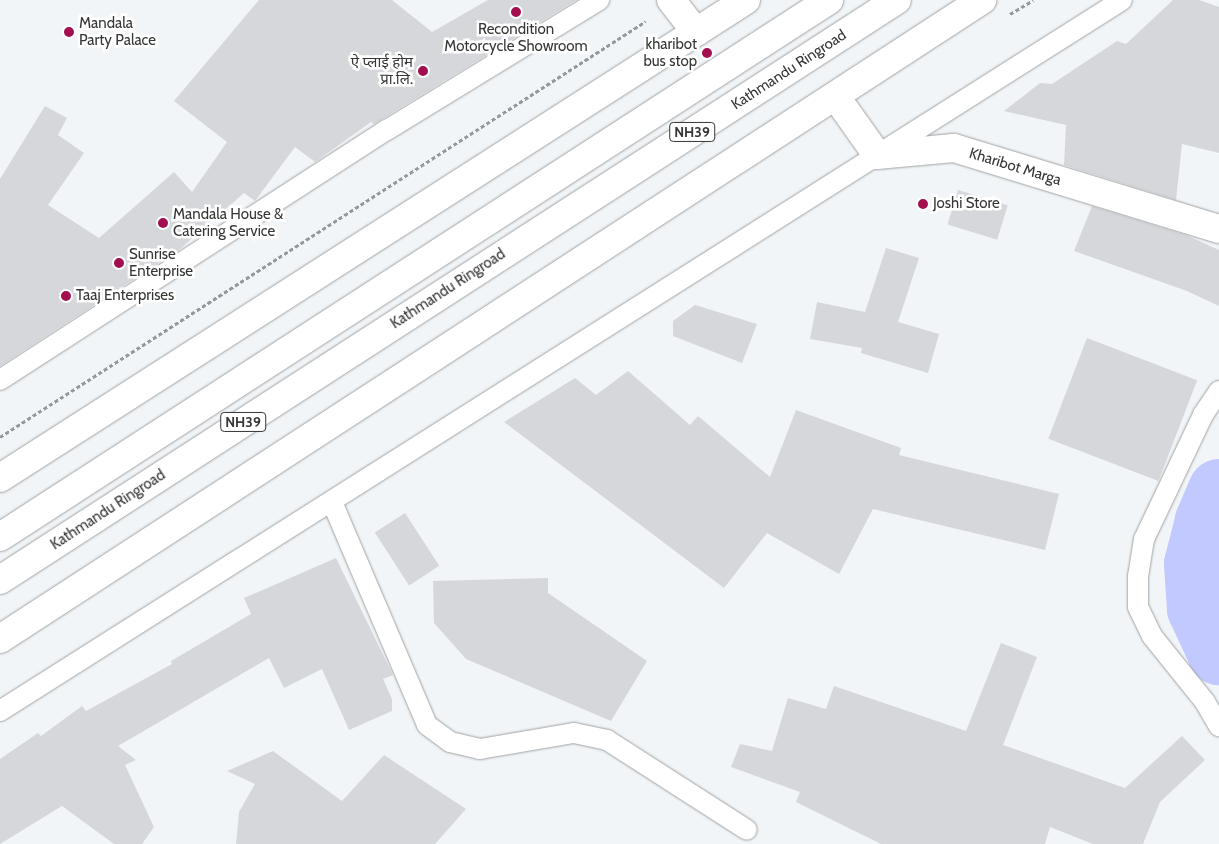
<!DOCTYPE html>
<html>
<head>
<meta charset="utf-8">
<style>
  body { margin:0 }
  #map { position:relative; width:1219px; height:844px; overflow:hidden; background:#f2f5f7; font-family:Cabin,"Noto Sans Devanagari",sans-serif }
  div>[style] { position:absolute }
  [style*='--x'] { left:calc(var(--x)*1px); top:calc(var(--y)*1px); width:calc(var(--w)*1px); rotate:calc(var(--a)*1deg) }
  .river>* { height:62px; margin:-31px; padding:0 31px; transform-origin:31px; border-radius:31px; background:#c1c9ff }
  .building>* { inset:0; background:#d5d7da; transform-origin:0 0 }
  .path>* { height:3px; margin-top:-1.5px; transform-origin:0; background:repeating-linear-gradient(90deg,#969899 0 4px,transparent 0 6.5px) }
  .roads { filter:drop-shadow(0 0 1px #a0a3a5) drop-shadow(0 0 1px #a0a3a5) }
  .lane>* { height:20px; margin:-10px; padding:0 10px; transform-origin:10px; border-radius:10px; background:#fff }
  .street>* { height:28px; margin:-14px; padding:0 14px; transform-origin:14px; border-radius:14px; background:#fff }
  .primary>* { height:28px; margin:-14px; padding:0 14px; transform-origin:14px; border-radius:14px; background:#fff }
  .highway>* { height:28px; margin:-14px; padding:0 14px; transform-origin:14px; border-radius:14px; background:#fff }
  .dots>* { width:14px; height:14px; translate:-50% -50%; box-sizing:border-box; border:2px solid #fff; border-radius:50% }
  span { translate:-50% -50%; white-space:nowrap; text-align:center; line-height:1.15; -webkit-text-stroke:5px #fff; paint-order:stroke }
  .shield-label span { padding:1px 4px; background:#fff; border:1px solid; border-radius:4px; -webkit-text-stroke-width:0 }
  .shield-label { font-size:14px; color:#353636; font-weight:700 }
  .poi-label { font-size:15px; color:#353636 }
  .left { translate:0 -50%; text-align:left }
  .right { translate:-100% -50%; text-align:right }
  .street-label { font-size:15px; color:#353636 }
</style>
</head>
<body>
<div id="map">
  <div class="river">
    <i style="--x:1219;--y:490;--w:34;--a:113"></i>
    <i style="--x:1206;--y:521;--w:44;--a:104.3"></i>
    <i style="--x:1195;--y:564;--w:45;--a:86.2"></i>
    <i style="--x:1198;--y:609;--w:50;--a:65"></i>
  </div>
  <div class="building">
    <i style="clip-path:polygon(259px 0,392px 0,432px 32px,488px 0,576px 0,374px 124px,371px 122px,315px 162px,295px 147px,255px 201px,244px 193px,180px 249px,0 366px,0 179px,45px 106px,67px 118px,58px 135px,84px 153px,48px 205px,99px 238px,174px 172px,192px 192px,227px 142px,174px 101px)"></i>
    <i style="clip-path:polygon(1173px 0,1199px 0,1219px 7px,1219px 153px,1182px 144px,1176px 200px,1064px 165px,1066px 125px,1004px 111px,1040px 83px,1052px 84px,1117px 41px,1126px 44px)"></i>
    <i style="left:958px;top:190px;width:52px;height:36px;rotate:17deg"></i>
    <i style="clip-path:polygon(1092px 206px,1186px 235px,1219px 250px,1219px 306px,1187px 291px,1074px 251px)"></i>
    <i style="clip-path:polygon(886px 248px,919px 258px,898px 322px,939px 334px,928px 373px,861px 353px,862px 348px,810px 339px,817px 302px,865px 312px)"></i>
    <i style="clip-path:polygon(695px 305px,757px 324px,742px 363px,673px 336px,673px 321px)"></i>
    <i style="left:1087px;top:338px;width:118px;height:108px;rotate:21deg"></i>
    <i style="clip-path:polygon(628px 371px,690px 425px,698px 416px,770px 477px,796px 410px,901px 448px,899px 455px,1059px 494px,1045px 550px,873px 509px,839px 574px,767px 533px,724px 588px,504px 422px,575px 378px,596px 395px)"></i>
    <i style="left:405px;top:513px;width:63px;height:36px;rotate:57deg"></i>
    <i style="clip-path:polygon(336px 558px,393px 675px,383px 679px,392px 699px,392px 711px,349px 730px,322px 669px,284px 688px,269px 658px,118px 746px,136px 760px,125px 765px,154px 827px,142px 844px,114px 844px,62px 806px,0 844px,0 759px,38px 733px,41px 736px,82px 706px,86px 711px,172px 664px,171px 661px,251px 614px,244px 598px)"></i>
    <i style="clip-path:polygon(548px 578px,548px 593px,647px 661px,611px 721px,466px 659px,434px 623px,433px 581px)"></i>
    <i style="clip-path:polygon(1001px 643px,1037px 657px,1003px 745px,1125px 788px,1182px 736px,1205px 760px,1160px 802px,1143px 844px,1093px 844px,1050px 827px,1045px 844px,881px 844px,796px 802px,800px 792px,731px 767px,740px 744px,772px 751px,788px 698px,826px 709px,834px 686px,966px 731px)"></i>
    <i style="clip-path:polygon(273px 751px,342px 801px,384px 755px,466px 809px,435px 844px,236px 844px,239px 812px,255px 784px,227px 771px)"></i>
  </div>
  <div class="path">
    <i style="--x:1010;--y:14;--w:27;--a:-31"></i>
    <i style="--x:0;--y:437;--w:768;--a:-32.78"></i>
  </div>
  <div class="roads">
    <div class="lane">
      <i style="--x:0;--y:380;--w:461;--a:-32.9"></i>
      <i style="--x:387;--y:130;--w:249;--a:-31.5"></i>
      <i style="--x:1219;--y:391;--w:29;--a:124"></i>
      <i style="--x:1203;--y:415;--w:137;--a:115.4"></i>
      <i style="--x:1144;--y:539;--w:36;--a:99"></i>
      <i style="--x:1138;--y:575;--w:32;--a:90"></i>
      <i style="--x:1138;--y:607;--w:32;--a:64"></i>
      <i style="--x:1152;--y:636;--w:85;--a:51.2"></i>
      <i style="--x:1205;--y:702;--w:28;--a:60"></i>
      <i style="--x:332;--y:502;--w:242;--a:66.9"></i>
      <i style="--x:427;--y:725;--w:29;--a:36"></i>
      <i style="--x:450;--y:742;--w:31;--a:13"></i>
      <i style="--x:480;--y:749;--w:95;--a:-9.7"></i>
      <i style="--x:574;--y:733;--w:34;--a:12"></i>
      <i style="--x:607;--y:740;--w:166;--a:32.7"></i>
      <i style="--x:0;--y:711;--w:1328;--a:-32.36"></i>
    </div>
    <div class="street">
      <i style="--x:671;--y:0;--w:41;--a:52"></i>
      <i style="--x:836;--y:97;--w:71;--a:54.7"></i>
      <i style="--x:877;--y:155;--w:77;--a:-5.2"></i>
      <i style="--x:954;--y:148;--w:277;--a:17"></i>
    </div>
    <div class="primary">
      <i style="--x:0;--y:478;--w:886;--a:-32.65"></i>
      <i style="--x:0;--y:639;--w:1172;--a:-33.05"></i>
    </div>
    <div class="highway">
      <i style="--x:0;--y:537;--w:988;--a:-32.93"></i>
      <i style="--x:0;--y:580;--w:1068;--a:-32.89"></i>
    </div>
  </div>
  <div class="dots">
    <i style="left:516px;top:12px;background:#a20e4f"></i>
    <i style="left:69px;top:32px;background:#a20e4f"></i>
    <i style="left:707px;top:53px;background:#a20e4f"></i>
    <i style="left:423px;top:71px;background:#a20e4f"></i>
    <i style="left:923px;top:204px;background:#a20e4f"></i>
    <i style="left:163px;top:223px;background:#a20e4f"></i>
    <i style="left:119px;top:263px;background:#a20e4f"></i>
    <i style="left:66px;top:296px;background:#a20e4f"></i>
  </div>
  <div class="shield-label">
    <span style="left:692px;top:132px">NH39</span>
    <span style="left:243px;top:422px">NH39</span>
  </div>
  <div class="poi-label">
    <span class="left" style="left:79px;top:32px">Mandala<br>Party Palace</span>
    <span style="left:516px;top:38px">Recondition<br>Motorcycle Showroom</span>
    <span class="right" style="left:697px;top:53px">kharibot<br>bus stop</span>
    <span class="right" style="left:413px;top:71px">ऐ प्लाई होम<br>प्रा.लि.</span>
    <span class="left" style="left:933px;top:204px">Joshi Store</span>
    <span class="left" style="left:173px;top:223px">Mandala House &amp;<br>Catering Service</span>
    <span class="left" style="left:129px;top:263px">Sunrise<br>Enterprise</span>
    <span class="left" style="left:76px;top:296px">Taaj Enterprises</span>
  </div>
  <div class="street-label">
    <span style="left:789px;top:70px;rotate:-33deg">Kathmandu Ringroad</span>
    <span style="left:1015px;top:167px;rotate:17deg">Kharibot Marga</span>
    <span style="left:448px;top:289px;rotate:-33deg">Kathmandu Ringroad</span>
    <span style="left:108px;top:510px;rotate:-33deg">Kathmandu Ringroad</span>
  </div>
</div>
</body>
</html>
